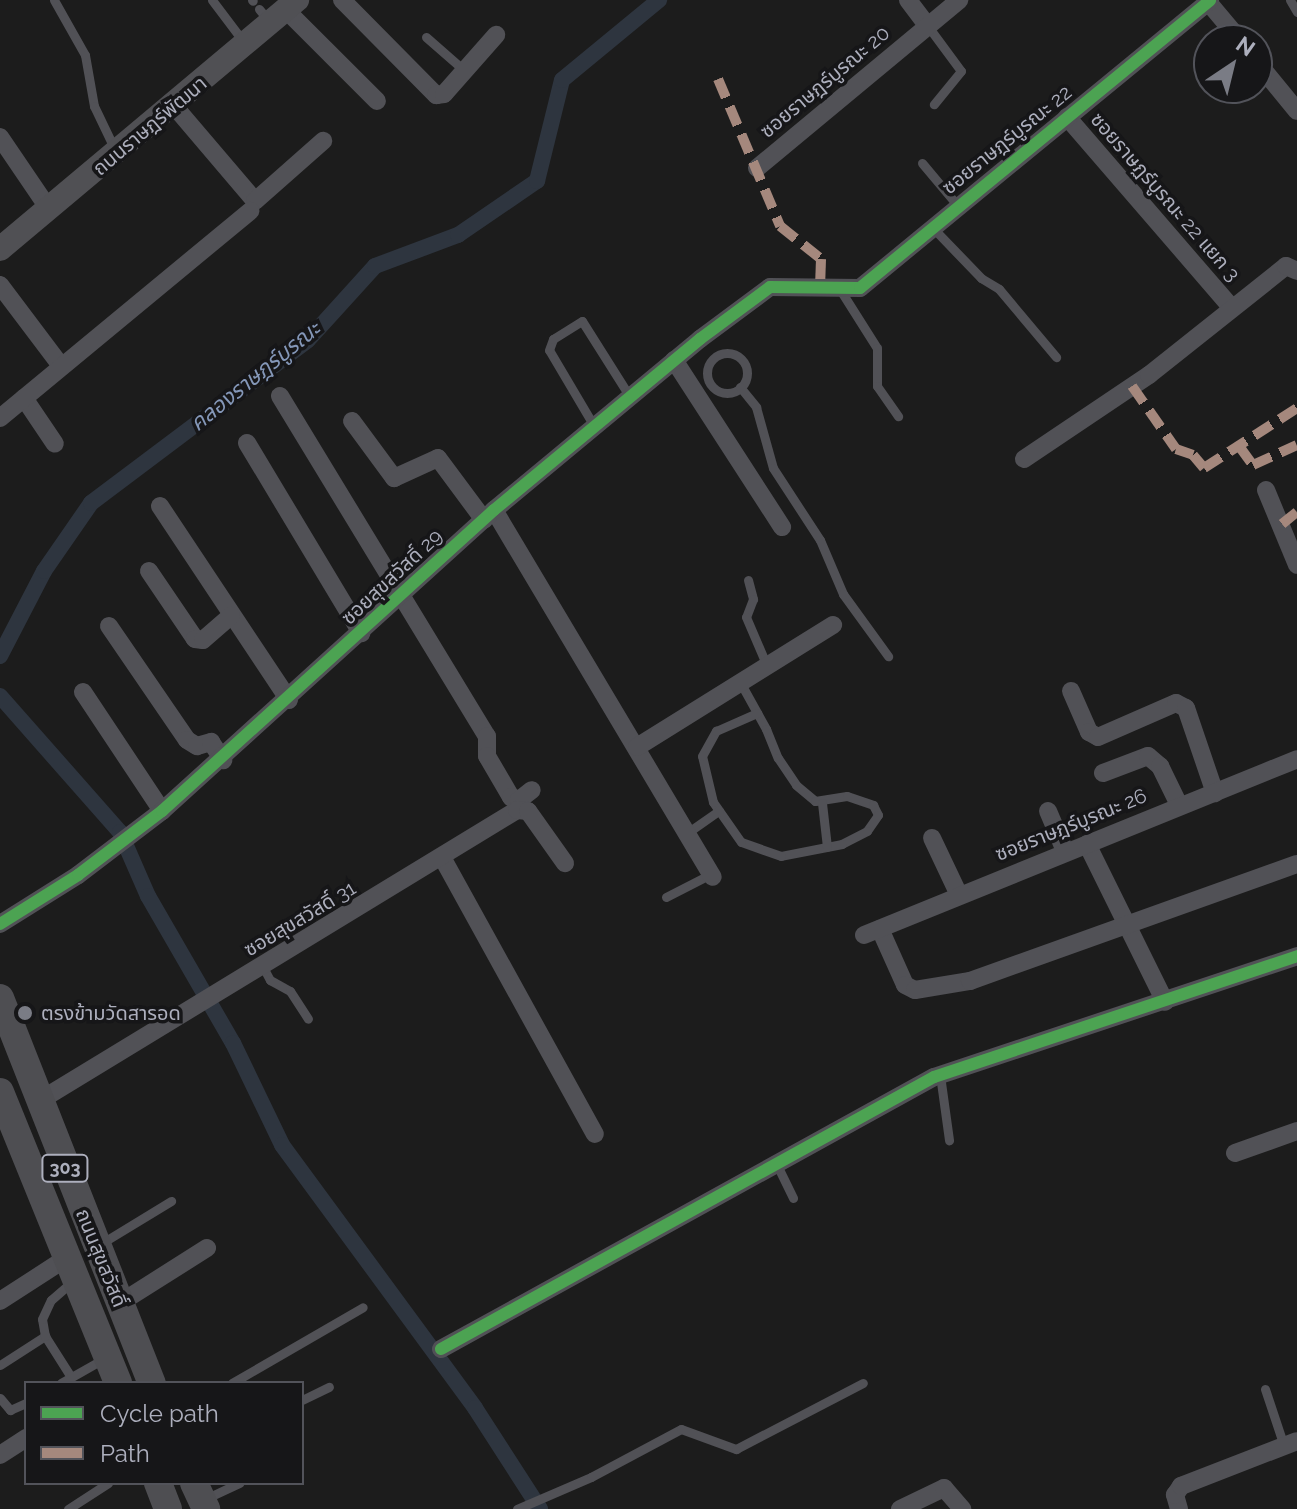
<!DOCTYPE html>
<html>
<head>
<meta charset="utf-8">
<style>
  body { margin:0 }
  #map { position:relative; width:1297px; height:1509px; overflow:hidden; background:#1c1c1c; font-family:Raleway,"Noto Sans Thai",sans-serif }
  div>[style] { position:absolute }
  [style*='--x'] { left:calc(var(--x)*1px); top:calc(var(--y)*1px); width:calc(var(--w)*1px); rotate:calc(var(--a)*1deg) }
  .canal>* { height:16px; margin:-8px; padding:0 8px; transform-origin:8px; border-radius:8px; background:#2e353f }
  .lane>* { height:9px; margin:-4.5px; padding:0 4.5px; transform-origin:4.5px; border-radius:4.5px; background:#515156 }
  .lane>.ring { margin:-4.5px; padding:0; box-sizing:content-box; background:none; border:9px solid #515156; border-radius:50% }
  .street>* { height:18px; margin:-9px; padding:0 9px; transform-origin:9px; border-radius:9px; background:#515156 }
  .secondary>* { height:24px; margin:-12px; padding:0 12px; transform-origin:12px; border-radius:12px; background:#505054 }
  .primary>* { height:28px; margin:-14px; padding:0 14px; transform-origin:14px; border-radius:14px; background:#4e4e52 }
  .quiet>* { height:10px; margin-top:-5px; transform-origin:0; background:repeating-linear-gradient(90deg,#a5887d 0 20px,transparent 0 30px) }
  .cycleway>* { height:12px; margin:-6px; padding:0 6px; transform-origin:6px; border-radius:6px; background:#4ca352 }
  .dots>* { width:22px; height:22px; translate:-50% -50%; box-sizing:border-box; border:4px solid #161618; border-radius:50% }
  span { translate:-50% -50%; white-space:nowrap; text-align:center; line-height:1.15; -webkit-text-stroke:7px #161618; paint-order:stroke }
  .shield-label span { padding:2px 6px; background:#161618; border:2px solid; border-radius:6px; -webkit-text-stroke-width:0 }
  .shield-label { font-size:18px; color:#adafbd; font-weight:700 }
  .street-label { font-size:20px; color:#adafbd }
  .poi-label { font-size:20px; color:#adafbd }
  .left { translate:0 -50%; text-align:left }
  .water-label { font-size:22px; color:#8497b8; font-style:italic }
  .legend { position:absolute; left:24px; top:1381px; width:280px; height:104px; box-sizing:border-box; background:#161618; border:2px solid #52535a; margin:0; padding:10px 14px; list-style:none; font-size:24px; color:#adafbd }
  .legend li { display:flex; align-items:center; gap:16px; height:40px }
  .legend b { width:40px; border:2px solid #52535a }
  .north { position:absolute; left:1193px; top:24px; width:80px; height:80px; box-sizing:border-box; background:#161618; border:2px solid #52535a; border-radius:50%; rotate:35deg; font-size:22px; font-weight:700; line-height:32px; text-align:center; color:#adafbd }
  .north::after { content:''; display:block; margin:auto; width:28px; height:36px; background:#7a7c85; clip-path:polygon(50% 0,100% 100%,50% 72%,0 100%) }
</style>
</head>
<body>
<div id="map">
  <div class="canal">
    <i style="--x:0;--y:656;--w:96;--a:-62.6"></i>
    <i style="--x:44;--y:571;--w:83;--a:-55.3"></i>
    <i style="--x:91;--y:503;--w:271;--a:-36.9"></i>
    <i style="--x:308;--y:340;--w:100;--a:-47.8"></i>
    <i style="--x:375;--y:266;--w:89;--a:-20.5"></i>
    <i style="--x:458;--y:235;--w:96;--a:-34.4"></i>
    <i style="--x:537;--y:181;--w:104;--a:-76.1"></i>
    <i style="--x:562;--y:80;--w:126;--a:-39.5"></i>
    <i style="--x:0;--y:696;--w:181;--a:48.6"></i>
    <i style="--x:120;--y:832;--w:70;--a:66.4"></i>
    <i style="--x:148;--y:896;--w:170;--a:60"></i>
    <i style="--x:233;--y:1043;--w:113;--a:64.3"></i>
    <i style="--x:282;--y:1145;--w:326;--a:53.7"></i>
    <i style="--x:475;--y:1408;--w:120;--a:57.2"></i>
  </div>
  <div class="lane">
    <i style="--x:54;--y:0;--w:63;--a:60.6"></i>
    <i style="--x:85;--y:55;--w:52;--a:80"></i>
    <i style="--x:94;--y:106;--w:51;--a:64.4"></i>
    <i style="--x:212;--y:0;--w:51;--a:52.9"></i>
    <i style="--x:252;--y:0;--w:1;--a:45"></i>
    <i style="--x:1290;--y:0;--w:14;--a:60"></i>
    <i style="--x:259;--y:9;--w:17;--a:50"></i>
    <i style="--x:927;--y:25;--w:57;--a:53.5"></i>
    <i style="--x:961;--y:71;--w:43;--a:129.3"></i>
    <i style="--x:426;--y:37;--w:53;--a:41.2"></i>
    <i style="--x:922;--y:163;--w:56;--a:50.1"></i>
    <i style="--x:932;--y:227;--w:71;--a:46.1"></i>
    <i style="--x:981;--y:278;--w:21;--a:31"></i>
    <i style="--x:999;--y:289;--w:89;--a:50"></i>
    <i style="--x:839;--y:288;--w:71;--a:57.7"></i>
    <i style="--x:877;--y:348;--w:38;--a:90"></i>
    <i style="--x:877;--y:386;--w:37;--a:55"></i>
    <i class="ring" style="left:707px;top:353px;width:31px;height:31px"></i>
    <i style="--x:740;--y:387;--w:26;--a:51"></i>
    <i style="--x:756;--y:407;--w:63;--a:74.4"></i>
    <i style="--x:773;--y:468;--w:86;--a:56.9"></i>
    <i style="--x:820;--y:540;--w:59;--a:66.9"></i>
    <i style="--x:843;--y:594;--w:77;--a:54"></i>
    <i style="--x:594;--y:426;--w:88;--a:-120.6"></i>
    <i style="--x:549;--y:350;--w:12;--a:-70"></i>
    <i style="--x:553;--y:339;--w:34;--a:-32"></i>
    <i style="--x:582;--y:321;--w:90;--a:57.7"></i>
    <i style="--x:748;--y:580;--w:20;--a:75"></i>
    <i style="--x:753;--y:599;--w:19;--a:111"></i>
    <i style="--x:746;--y:617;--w:53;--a:66.8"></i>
    <i style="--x:740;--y:682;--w:54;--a:61"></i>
    <i style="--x:766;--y:729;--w:31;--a:68"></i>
    <i style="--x:778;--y:758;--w:32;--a:56"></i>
    <i style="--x:796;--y:785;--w:25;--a:40"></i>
    <i style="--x:815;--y:801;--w:32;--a:-9"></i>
    <i style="--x:847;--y:796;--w:28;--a:19"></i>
    <i style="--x:873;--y:805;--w:11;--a:63"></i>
    <i style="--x:878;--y:815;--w:19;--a:125"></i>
    <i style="--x:867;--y:831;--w:28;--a:153"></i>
    <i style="--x:842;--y:844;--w:62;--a:168.9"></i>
    <i style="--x:781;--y:856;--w:42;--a:-160.7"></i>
    <i style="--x:741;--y:842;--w:49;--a:-125"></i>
    <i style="--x:713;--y:802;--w:47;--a:-103.4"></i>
    <i style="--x:702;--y:756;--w:29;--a:-61"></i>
    <i style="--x:716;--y:731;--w:45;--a:-23.7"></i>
    <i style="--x:822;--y:803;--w:44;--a:83.5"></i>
    <i style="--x:687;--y:833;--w:39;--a:-35"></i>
    <i style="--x:666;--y:897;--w:51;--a:-27.1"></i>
    <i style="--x:263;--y:967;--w:15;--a:62"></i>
    <i style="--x:270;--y:980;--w:23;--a:29"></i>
    <i style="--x:290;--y:991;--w:33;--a:57"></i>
    <i style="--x:940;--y:1075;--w:66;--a:82.1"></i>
    <i style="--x:776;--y:1163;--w:39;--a:64"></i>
    <i style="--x:102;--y:1243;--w:81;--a:-31.3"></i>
    <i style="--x:0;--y:1365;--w:54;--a:-32.8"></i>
    <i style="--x:71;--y:1377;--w:49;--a:-122.4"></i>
    <i style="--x:45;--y:1336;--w:17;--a:-100"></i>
    <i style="--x:42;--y:1319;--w:21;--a:-65"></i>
    <i style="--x:51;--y:1300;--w:28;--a:-41"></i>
    <i style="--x:61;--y:1383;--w:51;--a:-29.6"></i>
    <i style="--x:232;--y:1383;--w:151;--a:-30.1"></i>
    <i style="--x:1265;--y:1389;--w:60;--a:71.6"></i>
    <i style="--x:0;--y:1398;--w:16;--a:50"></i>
    <i style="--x:10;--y:1410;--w:17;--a:-24"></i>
    <i style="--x:302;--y:1400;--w:30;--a:-26"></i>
    <i style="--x:205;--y:1499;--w:38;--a:-25"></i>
    <i style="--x:68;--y:1509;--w:48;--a:-33"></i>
    <i style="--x:517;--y:1509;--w:81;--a:-23.4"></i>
    <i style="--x:591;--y:1477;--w:102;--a:-28.1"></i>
    <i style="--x:681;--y:1429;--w:59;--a:20"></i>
    <i style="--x:736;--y:1449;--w:143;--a:-27.5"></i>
  </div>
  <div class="street">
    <i style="--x:342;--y:0;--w:134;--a:45.3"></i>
    <i style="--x:436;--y:95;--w:8;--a:-7"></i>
    <i style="--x:444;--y:94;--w:79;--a:-48.6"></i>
    <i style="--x:908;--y:0;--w:31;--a:53"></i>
    <i style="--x:1208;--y:2;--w:50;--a:49.9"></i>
    <i style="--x:285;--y:9;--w:130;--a:45"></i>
    <i style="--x:1257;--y:62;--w:63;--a:50.8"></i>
    <i style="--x:175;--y:107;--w:123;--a:49.6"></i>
    <i style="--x:255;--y:201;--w:91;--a:-41.4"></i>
    <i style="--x:1067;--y:117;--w:250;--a:49.2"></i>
    <i style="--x:0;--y:137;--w:87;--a:55.8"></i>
    <i style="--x:757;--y:168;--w:263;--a:-39.7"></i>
    <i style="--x:0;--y:285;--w:101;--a:53"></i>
    <i style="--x:674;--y:360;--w:199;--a:57.1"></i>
    <i style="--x:280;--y:396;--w:398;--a:58.7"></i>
    <i style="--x:487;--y:736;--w:20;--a:90"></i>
    <i style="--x:487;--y:756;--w:48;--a:59.7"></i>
    <i style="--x:511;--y:797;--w:9;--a:21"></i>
    <i style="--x:519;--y:800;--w:16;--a:-38"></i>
    <i style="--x:24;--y:398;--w:55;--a:56"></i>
    <i style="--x:0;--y:418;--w:325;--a:-39.6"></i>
    <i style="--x:352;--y:421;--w:71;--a:53.6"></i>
    <i style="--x:394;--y:478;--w:48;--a:-24.4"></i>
    <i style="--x:438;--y:458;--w:77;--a:53.4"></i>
    <i style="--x:247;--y:443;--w:222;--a:59"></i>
    <i style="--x:1024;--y:459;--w:151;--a:-33.9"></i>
    <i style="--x:1149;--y:375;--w:175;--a:-38.5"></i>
    <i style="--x:1286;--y:266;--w:12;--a:24"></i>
    <i style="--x:1266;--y:490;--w:81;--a:67.5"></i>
    <i style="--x:160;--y:506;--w:233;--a:56.4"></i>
    <i style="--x:494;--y:510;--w:427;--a:59.2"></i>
    <i style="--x:149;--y:571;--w:82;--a:55.9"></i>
    <i style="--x:195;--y:639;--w:8;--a:7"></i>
    <i style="--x:203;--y:640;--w:37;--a:-41"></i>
    <i style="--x:109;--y:626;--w:138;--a:55.6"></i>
    <i style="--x:187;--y:740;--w:12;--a:31"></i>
    <i style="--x:197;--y:746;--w:15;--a:-16"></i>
    <i style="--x:211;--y:742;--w:22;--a:56"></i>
    <i style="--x:1071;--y:691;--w:45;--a:66.3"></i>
    <i style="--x:1089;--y:732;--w:10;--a:29"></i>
    <i style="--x:1098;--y:737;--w:85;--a:-23.6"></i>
    <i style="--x:1176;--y:703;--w:11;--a:27"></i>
    <i style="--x:1186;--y:708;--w:90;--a:71.2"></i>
    <i style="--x:83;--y:692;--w:143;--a:56.4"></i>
    <i style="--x:637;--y:747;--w:231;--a:-31.9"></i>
    <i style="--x:1103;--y:773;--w:48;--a:-20.7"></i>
    <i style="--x:1148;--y:756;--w:16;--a:40"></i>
    <i style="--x:1160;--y:766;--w:43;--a:64"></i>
    <i style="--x:1048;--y:811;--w:43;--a:67"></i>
    <i style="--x:932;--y:838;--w:63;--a:64.7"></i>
    <i style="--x:1087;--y:844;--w:176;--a:63.7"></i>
    <i style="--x:443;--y:859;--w:314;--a:61.1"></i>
    <i style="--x:0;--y:924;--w:92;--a:-32.1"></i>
    <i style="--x:78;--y:875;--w:106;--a:-37.3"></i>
    <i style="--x:162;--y:811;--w:448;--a:-42.2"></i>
    <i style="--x:494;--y:510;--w:268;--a:-39.7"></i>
    <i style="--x:700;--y:339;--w:87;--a:-36.6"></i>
    <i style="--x:770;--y:287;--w:90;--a:0.6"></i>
    <i style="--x:860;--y:288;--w:453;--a:-39.4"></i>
    <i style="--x:880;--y:929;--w:61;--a:65.9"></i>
    <i style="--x:905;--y:985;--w:11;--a:27"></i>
    <i style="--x:915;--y:990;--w:56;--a:-9.3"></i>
    <i style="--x:970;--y:981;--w:347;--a:-19.7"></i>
    <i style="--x:864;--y:935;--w:467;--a:-22.1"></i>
    <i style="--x:39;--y:1101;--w:560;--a:-31.33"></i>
    <i style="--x:517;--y:810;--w:11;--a:5"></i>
    <i style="--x:528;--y:811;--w:64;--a:54.6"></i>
    <i style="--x:1235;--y:1153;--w:66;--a:-19.5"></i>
    <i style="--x:0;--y:1301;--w:77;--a:-32.9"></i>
    <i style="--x:120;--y:1303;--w:103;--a:-32.3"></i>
    <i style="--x:441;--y:1349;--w:563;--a:-28.89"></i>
    <i style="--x:934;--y:1077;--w:383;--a:-18.4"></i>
    <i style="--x:0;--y:1455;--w:31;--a:-33"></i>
    <i style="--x:900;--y:1509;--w:49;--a:-25.5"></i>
    <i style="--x:944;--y:1488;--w:28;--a:49"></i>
    <i style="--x:1179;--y:1509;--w:15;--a:-106"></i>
    <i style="--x:1175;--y:1495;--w:11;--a:-56"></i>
    <i style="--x:1181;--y:1486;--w:124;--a:-21.2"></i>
  </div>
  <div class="secondary">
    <i style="--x:0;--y:249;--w:388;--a:-40"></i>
  </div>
  <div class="primary">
    <i style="--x:0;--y:998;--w:414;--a:68.5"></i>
    <i style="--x:0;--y:1092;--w:314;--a:67.9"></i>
    <i style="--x:158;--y:1483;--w:28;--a:69"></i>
    <i style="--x:194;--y:1483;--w:29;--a:65"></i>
  </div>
  <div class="quiet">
    <i style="--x:718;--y:79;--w:160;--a:67.1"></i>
    <i style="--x:780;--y:226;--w:53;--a:38.8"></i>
    <i style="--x:821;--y:259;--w:29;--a:92"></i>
    <i style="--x:1132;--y:386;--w:77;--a:55.1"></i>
    <i style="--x:1176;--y:449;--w:18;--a:19"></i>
    <i style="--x:1193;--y:455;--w:17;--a:50"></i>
    <i style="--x:1204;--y:468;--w:111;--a:-32.8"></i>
    <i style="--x:1239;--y:446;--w:24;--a:54"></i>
    <i style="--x:1253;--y:465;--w:48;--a:-24.4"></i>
    <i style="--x:1282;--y:524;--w:19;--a:-39"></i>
  </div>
  <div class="cycleway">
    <i style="--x:0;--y:924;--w:92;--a:-32.1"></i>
    <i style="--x:78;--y:875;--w:106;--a:-37.3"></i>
    <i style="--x:162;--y:811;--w:448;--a:-42.2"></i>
    <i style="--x:494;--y:510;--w:268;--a:-39.7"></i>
    <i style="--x:700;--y:339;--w:87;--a:-36.6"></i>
    <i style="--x:770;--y:287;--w:90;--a:0.6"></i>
    <i style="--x:860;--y:288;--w:453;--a:-39.4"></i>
    <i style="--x:441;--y:1349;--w:563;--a:-28.89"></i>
    <i style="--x:934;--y:1077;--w:383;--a:-18.4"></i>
  </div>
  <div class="dots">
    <i style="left:25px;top:1013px;background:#7a7c85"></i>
  </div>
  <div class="shield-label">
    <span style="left:65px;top:1168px">303</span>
  </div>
  <div class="street-label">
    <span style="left:825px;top:82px;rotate:-40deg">ซอยราษฎร์บูรณะ 20</span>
    <span style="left:150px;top:126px;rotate:-40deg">ถนนราษฎร์พัฒนา</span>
    <span style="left:1007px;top:140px;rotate:-39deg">ซอยราษฎร์บูรณะ 22</span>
    <span style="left:1165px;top:197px;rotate:49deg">ซอยราษฏร์บูรณะ 22 แยก 3</span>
    <span style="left:392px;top:577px;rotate:-43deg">ซอยสุขสวัสดิ์ 29</span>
    <span style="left:1071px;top:825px;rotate:-22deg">ซอยราษฎร์บูรณะ 26</span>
    <span style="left:300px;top:919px;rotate:-31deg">ซอยสุขสวัสดิ์ 31</span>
    <span style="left:101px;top:1258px;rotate:68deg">ถนนสุขสวัสดิ์</span>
  </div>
  <div class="poi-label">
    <span class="left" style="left:41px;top:1013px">ตรงข้ามวัดสารอด</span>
  </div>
  <div class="water-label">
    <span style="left:255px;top:376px;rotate:-39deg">คลองราษฎร์บูรณะ</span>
  </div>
  <ul class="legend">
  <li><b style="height:10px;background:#4ca352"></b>Cycle path</li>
  <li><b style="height:10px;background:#a5887d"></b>Path</li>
  </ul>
  <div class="north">N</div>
</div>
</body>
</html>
